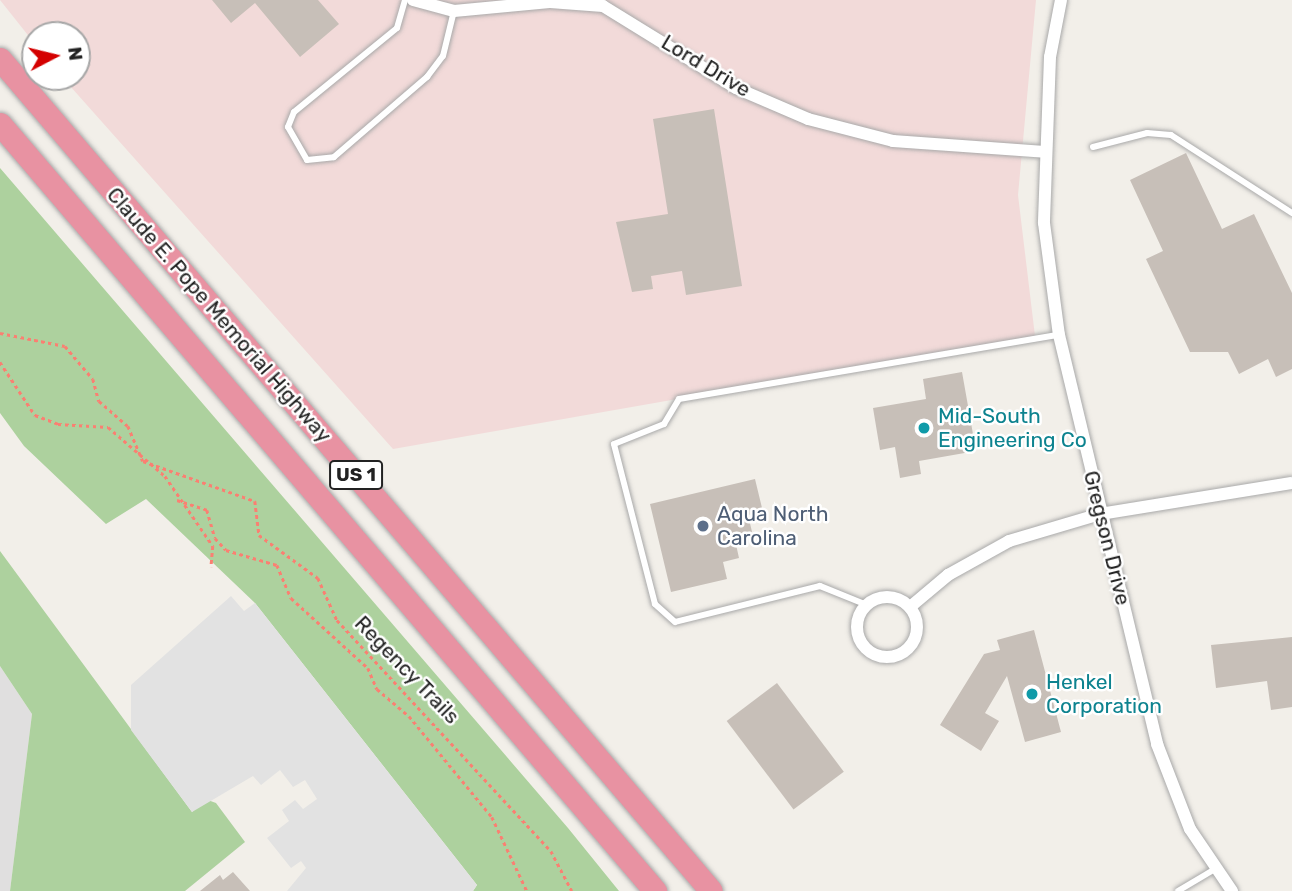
<!DOCTYPE html>
<html>
<head>
<meta charset="utf-8">
<style>
  body { margin:0 }
  #map { position:relative; width:1292px; height:891px; overflow:hidden; background:#f2efe9; font-family:Rubik,sans-serif }
  div>[style] { position:absolute }
  [style*='--x'] { left:calc(var(--x)*1px); top:calc(var(--y)*1px); width:calc(var(--w)*1px); rotate:calc(var(--a)*1deg) }
  .residential>* { inset:0; background:#e0dfdf }
  .commercial>* { inset:0; background:#f2dad9 }
  .forest>* { inset:0; background:#add19e }
  .parking>* { inset:0; background:#e2e2e2 }
  .building>* { inset:0; background:#c7bfb8; transform-origin:0 0 }
  .path>* { height:2.5px; margin-top:-1.25px; transform-origin:0; background:repeating-linear-gradient(90deg,#fa8072 0 3.5px,transparent 0 7px) }
  .roads { filter:drop-shadow(0 0 2px #a9a9a9) drop-shadow(0 0 2px #a9a9a9) }
  .service>* { height:6px; margin:-3px; padding:0 3px; transform-origin:3px; border-radius:3px; background:#fff }
  .minor>* { height:12px; margin:-6px; padding:0 6px; transform-origin:6px; border-radius:6px; background:#fff }
  .minor>.ring { margin:-6px; padding:0; box-sizing:content-box; background:none; border:12px solid #fff; border-radius:50% }
  .motorway>* { height:23px; margin:-11.5px; padding:0 11.5px; transform-origin:11.5px; border-radius:11.5px; background:#e892a2 }
  .dots>* { width:19px; height:19px; translate:-50% -50%; box-sizing:border-box; border:4px solid #fff; border-radius:50% }
  span { translate:-50% -50%; white-space:nowrap; text-align:center; line-height:1.15; -webkit-text-stroke:5px #fff; paint-order:stroke }
  .shield-label span { padding:2px 5px; background:#fff; border:2px solid; border-radius:5px; -webkit-text-stroke-width:0 }
  .shield-label { font-size:19px; color:#222; font-weight:700 }
  .street-label { font-size:21px; color:#222 }
  .culture-label { font-size:21px; color:#0d838f }
  .left { translate:0 -50%; text-align:left }
  .service-label { font-size:21px; color:#4e5e75 }
  .north { position:absolute; left:21px; top:21px; width:70px; height:70px; box-sizing:border-box; background:#fff; border:2px solid #a7a7a7; border-radius:50%; rotate:83deg; font-size:19px; font-weight:700; line-height:28px; text-align:center; color:#222 }
  .north::after { content:''; display:block; margin:auto; width:24px; height:32px; background:#d40000; clip-path:polygon(50% 0,100% 100%,50% 72%,0 100%) }
</style>
</head>
<body>
<div id="map">
  <div class="residential">
    <i style="clip-path:polygon(0 666px,32px 714px,10px 891px,0 891px)"></i>
  </div>
  <div class="commercial">
    <i style="clip-path:polygon(0 0,1036px 0,1018px 195px,1035px 336px,393px 449px,62px 77px,77px 77px,77px 35px,35px 35px,35px 44px)"></i>
  </div>
  <div class="forest">
    <i style="clip-path:polygon(0 168px,568px 828px,619px 891px,473px 891px,477px 885px,255px 603px,146px 499px,106px 524px,24px 446px,0 413px)"></i>
    <i style="clip-path:polygon(0 551px,192px 812px,205px 799px,216px 803px,245px 842px,185px 891px,10px 891px,32px 714px,0 666px)"></i>
  </div>
  <div class="parking">
    <i style="clip-path:polygon(231px 596px,244px 611px,255px 603px,477px 885px,473px 891px,287px 891px,306px 868px,301px 861px,291px 868px,267px 838px,289px 821px,282px 810px,295px 800px,303px 809px,317px 799px,305px 780px,293px 787px,280px 770px,261px 785px,253px 776px,192px 812px,131px 730px,131px 685px)"></i>
  </div>
  <div class="building">
    <i style="clip-path:polygon(212px 0,318px 0,339px 24px,300px 57px,255px 3px,231px 23px)"></i>
    <i style="clip-path:polygon(714px 109px,742px 286px,686px 295px,682px 271px,651px 276px,653px 289px,632px 292px,616px 222px,668px 214px,653px 119px)"></i>
    <i style="clip-path:polygon(1186px 153px,1222px 229px,1254px 214px,1292px 293px,1292px 369px,1276px 377px,1268px 359px,1239px 374px,1228px 352px,1190px 352px,1146px 259px,1163px 251px,1130px 180px)"></i>
    <i style="clip-path:polygon(962px 372px,976px 451px,919px 461px,921px 474px,900px 478px,895px 447px,880px 450px,873px 408px,926px 399px,923px 379px)"></i>
    <i style="clip-path:polygon(755px 479px,763px 512px,748px 515px,753px 536px,735px 540px,739px 558px,723px 562px,727px 579px,671px 592px,650px 504px)"></i>
    <i style="clip-path:polygon(1034px 630px,1061px 732px,1025px 742px,1007px 676px,985px 713px,999px 721px,981px 751px,940px 725px,984px 654px,1000px 650px,997px 640px)"></i>
    <i style="clip-path:polygon(1292px 637px,1292px 707px,1271px 710px,1267px 681px,1216px 688px,1211px 645px)"></i>
    <i style="left:777px;top:683px;width:111px;height:63px;rotate:53deg"></i>
    <i style="clip-path:polygon(233px 872px,250px 891px,200px 891px,220px 875px,223px 880px)"></i>
  </div>
  <div class="path">
    <i style="--x:0;--y:333;--w:66;--a:11.3"></i>
    <i style="--x:65;--y:346;--w:43;--a:49.7"></i>
    <i style="--x:93;--y:379;--w:23;--a:75"></i>
    <i style="--x:99;--y:401;--w:38;--a:41"></i>
    <i style="--x:128;--y:426;--w:38;--a:67"></i>
    <i style="--x:143;--y:461;--w:119;--a:19.7"></i>
    <i style="--x:255;--y:501;--w:34;--a:83"></i>
    <i style="--x:259;--y:535;--w:73;--a:36.1"></i>
    <i style="--x:318;--y:578;--w:46;--a:65.7"></i>
    <i style="--x:337;--y:620;--w:315;--a:47.2"></i>
    <i style="--x:551;--y:851;--w:45;--a:62.3"></i>
    <i style="--x:0;--y:362;--w:64;--a:56.6"></i>
    <i style="--x:35;--y:415;--w:25;--a:21"></i>
    <i style="--x:58;--y:424;--w:50;--a:3.4"></i>
    <i style="--x:108;--y:427;--w:75;--a:40.7"></i>
    <i style="--x:165;--y:476;--w:85;--a:55.6"></i>
    <i style="--x:213;--y:546;--w:21;--a:95"></i>
    <i style="--x:177;--y:500;--w:32;--a:18"></i>
    <i style="--x:207;--y:510;--w:29;--a:74"></i>
    <i style="--x:215;--y:538;--w:16;--a:47"></i>
    <i style="--x:226;--y:550;--w:53;--a:16.4"></i>
    <i style="--x:277;--y:565;--w:36;--a:67"></i>
    <i style="--x:291;--y:598;--w:104;--a:42.3"></i>
    <i style="--x:368;--y:668;--w:23;--a:67"></i>
    <i style="--x:377;--y:689;--w:42;--a:40.2"></i>
    <i style="--x:409;--y:716;--w:131;--a:50.6"></i>
    <i style="--x:492;--y:817;--w:82;--a:64.7"></i>
  </div>
  <div class="roads">
    <div class="service">
      <i style="--x:405;--y:0;--w:29;--a:106"></i>
      <i style="--x:397;--y:28;--w:133;--a:140.8"></i>
      <i style="--x:294;--y:112;--w:16;--a:112"></i>
      <i style="--x:288;--y:127;--w:38;--a:60"></i>
      <i style="--x:307;--y:160;--w:27;--a:-6"></i>
      <i style="--x:334;--y:157;--w:123;--a:-40.7"></i>
      <i style="--x:427;--y:77;--w:26;--a:-53"></i>
      <i style="--x:443;--y:56;--w:46;--a:-76.3"></i>
      <i style="--x:1093;--y:147;--w:56;--a:-14.5"></i>
      <i style="--x:1147;--y:133;--w:24;--a:5"></i>
      <i style="--x:1171;--y:135;--w:144;--a:32.8"></i>
      <i style="--x:867;--y:605;--w:51;--a:-158"></i>
      <i style="--x:820;--y:586;--w:149;--a:166.1"></i>
      <i style="--x:675;--y:622;--w:27;--a:-138"></i>
      <i style="--x:655;--y:604;--w:165;--a:-104.4"></i>
      <i style="--x:614;--y:444;--w:54;--a:-21.8"></i>
      <i style="--x:664;--y:424;--w:29;--a:-59"></i>
      <i style="--x:679;--y:399;--w:385;--a:-9.6"></i>
      <i style="--x:1178;--y:891;--w:43;--a:-30.7"></i>
    </div>
    <div class="minor">
      <i style="--x:413;--y:0;--w:42;--a:15"></i>
      <i style="--x:454;--y:11;--w:96;--a:-5.4"></i>
      <i style="--x:550;--y:2;--w:53;--a:4.3"></i>
      <i style="--x:603;--y:6;--w:156;--a:31.7"></i>
      <i style="--x:736;--y:88;--w:78;--a:23.3"></i>
      <i style="--x:808;--y:119;--w:88;--a:14.5"></i>
      <i style="--x:893;--y:141;--w:152;--a:4.1"></i>
      <i style="--x:1061;--y:0;--w:58;--a:100.9"></i>
      <i style="--x:1050;--y:57;--w:166;--a:92.1"></i>
      <i style="--x:1044;--y:223;--w:113;--a:82.4"></i>
      <i style="--x:1059;--y:335;--w:421;--a:76.5"></i>
      <i style="--x:1157;--y:744;--w:91;--a:68.8"></i>
      <i style="--x:1190;--y:829;--w:75;--a:55.9"></i>
      <i class="ring" style="left:857px;top:597px;width:48px;height:48px"></i>
      <i style="--x:910;--y:607;--w:50;--a:-40.1"></i>
      <i style="--x:948;--y:575;--w:70;--a:-29.1"></i>
      <i style="--x:1009;--y:541;--w:95;--a:-16.5"></i>
      <i style="--x:1100;--y:514;--w:194;--a:-9.2"></i>
    </div>
    <div class="motorway">
      <i style="--x:0;--y:59;--w:1094;--a:49.48"></i>
      <i style="--x:0;--y:124;--w:1009;--a:49.5"></i>
    </div>
  </div>
  <div class="dots">
    <i style="left:924px;top:428px;background:#0f9aa8"></i>
    <i style="left:703px;top:526px;background:#5c6f8a"></i>
    <i style="left:1032px;top:694px;background:#0f9aa8"></i>
  </div>
  <div class="shield-label">
    <span style="left:356px;top:475px">US 1</span>
  </div>
  <div class="street-label">
    <span style="left:706px;top:66px;rotate:31deg">Lord Drive</span>
    <span style="left:219px;top:315px;rotate:49deg">Claude E. Pope Memorial Highway</span>
    <span style="left:1107px;top:538px;rotate:76deg">Gregson Drive</span>
    <span style="left:407px;top:670px;rotate:46deg">Regency Trails</span>
  </div>
  <div class="culture-label">
    <span class="left" style="left:938px;top:428px">Mid-South<br>Engineering Co</span>
    <span class="left" style="left:1046px;top:694px">Henkel<br>Corporation</span>
  </div>
  <div class="service-label">
    <span class="left" style="left:717px;top:526px">Aqua North<br>Carolina</span>
  </div>
  <div class="north">N</div>
</div>
</body>
</html>
